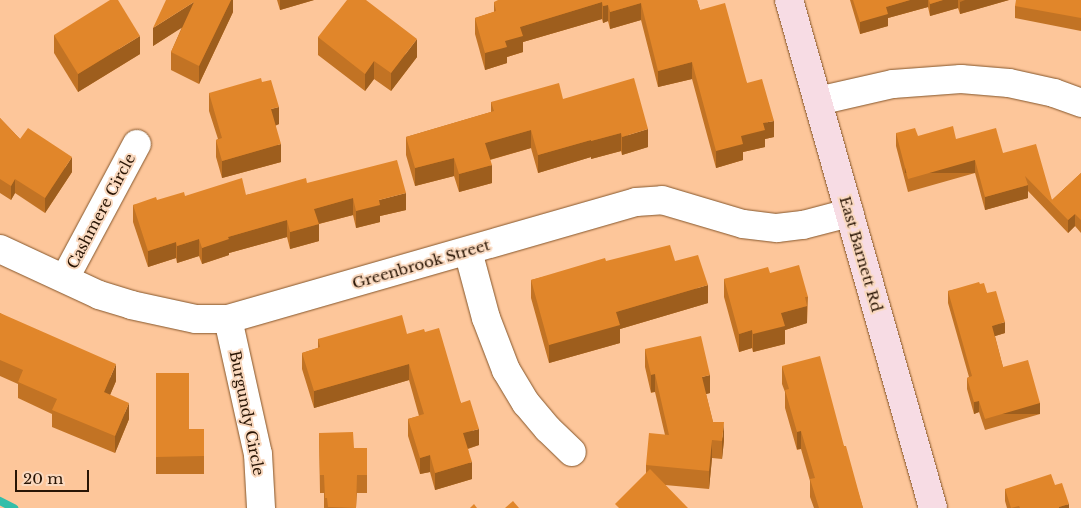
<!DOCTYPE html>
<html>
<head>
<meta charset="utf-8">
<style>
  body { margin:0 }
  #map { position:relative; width:1081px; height:508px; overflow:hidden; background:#fdc69a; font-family:"Libre Baskerville",serif }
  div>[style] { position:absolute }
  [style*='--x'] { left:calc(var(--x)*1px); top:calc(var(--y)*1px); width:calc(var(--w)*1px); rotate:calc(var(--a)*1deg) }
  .stream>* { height:8px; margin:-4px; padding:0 4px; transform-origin:4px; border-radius:4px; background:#33bea9 }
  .roads { filter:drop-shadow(0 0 1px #85562b) drop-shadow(0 0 1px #85562b) }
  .street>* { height:28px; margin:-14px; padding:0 14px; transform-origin:14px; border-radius:14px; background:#fff }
  .primary>* { height:28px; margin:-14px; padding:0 14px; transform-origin:14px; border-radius:14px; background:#f7dce4 }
  .wall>* { inset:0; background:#c27324 }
  .shaded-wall>* { inset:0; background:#9e5e1d; transform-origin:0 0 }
  .building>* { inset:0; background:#e1862a }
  span { translate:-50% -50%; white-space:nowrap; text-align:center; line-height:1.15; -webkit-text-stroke:4px #fad9bf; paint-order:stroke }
  .street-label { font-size:15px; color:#281404 }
  .scale { position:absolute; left:15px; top:470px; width:74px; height:22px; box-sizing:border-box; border:2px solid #281404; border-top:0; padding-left:6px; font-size:15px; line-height:18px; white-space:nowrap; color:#281404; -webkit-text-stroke:4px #fad9bf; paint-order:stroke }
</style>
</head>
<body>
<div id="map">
  <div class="stream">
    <i style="--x:0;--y:501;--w:16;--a:27"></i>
  </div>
  <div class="roads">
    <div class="street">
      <i style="--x:818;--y:101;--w:77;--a:-12.8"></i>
      <i style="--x:893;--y:84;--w:68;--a:-4.2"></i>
      <i style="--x:961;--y:79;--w:48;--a:4.8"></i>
      <i style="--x:1009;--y:83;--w:46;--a:12.5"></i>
      <i style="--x:1054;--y:93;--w:29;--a:20"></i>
      <i style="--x:0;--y:249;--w:109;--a:24.9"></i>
      <i style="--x:99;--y:295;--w:34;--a:17"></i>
      <i style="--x:131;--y:305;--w:66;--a:12.2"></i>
      <i style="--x:196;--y:319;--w:32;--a:0"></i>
      <i style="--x:228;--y:319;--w:424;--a:-16"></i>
      <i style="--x:636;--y:202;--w:26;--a:-4"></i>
      <i style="--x:662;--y:200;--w:84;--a:16.5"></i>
      <i style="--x:743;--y:224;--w:34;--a:7"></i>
      <i style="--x:777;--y:228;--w:26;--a:-7"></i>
      <i style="--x:803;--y:225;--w:48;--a:-14.6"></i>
      <i style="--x:468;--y:251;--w:69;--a:75"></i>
      <i style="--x:486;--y:318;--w:56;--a:69"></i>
      <i style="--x:506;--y:370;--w:39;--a:59"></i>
      <i style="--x:526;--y:403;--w:34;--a:50"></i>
      <i style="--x:548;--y:429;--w:33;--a:44"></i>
      <i style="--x:65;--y:278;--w:152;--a:-61.8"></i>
      <i style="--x:228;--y:319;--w:138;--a:77.5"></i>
      <i style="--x:258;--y:454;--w:54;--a:86.8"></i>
    </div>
    <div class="primary">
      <i style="--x:789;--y:0;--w:528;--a:74.17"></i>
    </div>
  </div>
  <div class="wall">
    <i style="clip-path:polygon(231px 0,233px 0,233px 12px,199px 84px,171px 70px,171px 52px,182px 27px,153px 46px,153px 28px)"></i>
    <i style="clip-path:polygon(277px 0,314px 0,280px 10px)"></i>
    <i style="clip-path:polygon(697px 0,700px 10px,747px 83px,774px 137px,765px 139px,765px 147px,743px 152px,743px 160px,716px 168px,692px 79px,658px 87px,641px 20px,610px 29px,608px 21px,603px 23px,602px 19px,523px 42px,523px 52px,507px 57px,507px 63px,485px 70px,475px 34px,475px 18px,494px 12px,494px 2px)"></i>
    <i style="clip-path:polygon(850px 0,1009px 0,960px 14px,958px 8px,930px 16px,928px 7px,888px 18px,888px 26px,860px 34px)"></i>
    <i style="clip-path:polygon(1081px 0,1081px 31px,1015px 18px,1015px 6px)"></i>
    <i style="clip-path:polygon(54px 35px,140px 54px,78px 92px,54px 53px)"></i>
    <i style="clip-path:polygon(318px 37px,417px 57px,391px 91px,374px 79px,365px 91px,318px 55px)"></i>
    <i style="clip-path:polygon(209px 93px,279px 124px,275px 126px,281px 162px,222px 178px,216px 157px,216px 140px,218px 139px,209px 111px)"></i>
    <i style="clip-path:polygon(563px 99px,648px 147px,622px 155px,621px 151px,591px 159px,591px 157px,538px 173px,531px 148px,490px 160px,492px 183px,459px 192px,454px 176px,415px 186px,406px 155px,406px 137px,491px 112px,491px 102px)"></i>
    <i style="clip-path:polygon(0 118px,20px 139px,72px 172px,45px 213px,15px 193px,11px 200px,0 193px)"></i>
    <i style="clip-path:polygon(896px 133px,918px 136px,956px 139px,1003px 153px,1052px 200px,1081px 173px,1081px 233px,1075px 226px,1068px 233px,1028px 191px,1028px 198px,985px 210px,975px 173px,908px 192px,896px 146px)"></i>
    <i style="clip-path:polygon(307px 183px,406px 210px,380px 216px,380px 222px,356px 228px,353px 215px,319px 224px,319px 241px,290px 249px,287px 237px,229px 253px,229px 255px,202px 264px,199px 256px,177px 263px,176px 258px,148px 267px,133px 222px,133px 205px,185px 196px,246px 195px)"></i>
    <i style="clip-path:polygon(606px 261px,675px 261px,708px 303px,620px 329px,620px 343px,549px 363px,531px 298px,531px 280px)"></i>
    <i style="clip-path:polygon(770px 273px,808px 297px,807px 323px,785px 330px,785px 344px,753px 352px,752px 348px,739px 352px,724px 297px,724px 279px)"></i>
    <i style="clip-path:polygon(980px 284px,987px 293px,1005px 333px,995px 336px,1003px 367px,1040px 414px,985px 430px,979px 412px,974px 414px,967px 389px,967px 378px,969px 377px,948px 303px,948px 291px)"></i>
    <i style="clip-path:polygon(0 313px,116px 381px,110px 395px,129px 419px,115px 453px,52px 427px,52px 414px,18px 398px,18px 384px,0 376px)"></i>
    <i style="clip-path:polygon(425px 332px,461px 403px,479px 445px,468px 449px,472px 479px,435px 490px,430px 472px,420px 474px,408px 436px,408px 419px,419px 416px,409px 380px,314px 408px,302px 369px,302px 353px,318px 348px,318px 339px,407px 334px)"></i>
    <i style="clip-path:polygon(645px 349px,710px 393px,706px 394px,713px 422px,724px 440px,722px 459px,712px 458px,709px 489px,665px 485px,646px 473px,646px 465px,665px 435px,655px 392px,651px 393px,645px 367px)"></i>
    <i style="clip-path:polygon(782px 366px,844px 446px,863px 508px,814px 508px,810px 497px,810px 481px,801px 449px,797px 450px,785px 408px,785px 392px,782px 384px)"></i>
    <i style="clip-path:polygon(156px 373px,189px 429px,204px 429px,204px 474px,156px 474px)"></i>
    <i style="clip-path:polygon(319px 433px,354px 448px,367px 475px,367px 493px,357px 493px,356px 508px,324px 508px,324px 493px,320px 493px)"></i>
    <i style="clip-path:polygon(1055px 485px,1069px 508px,1007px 508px,1005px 501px,1005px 489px)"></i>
  </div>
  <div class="shaded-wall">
    <i style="clip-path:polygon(231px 0,233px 0,233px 12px,199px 84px,199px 66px)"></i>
    <i style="clip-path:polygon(280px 0,314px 0,280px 10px)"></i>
    <i style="clip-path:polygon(910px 0,928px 0,928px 7px,888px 18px,888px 26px,860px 34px,860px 22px,886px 7px)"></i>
    <i style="clip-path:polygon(943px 0,958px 0,958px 8px,930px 16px,930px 4px)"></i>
    <i style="clip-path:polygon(965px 0,1009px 0,960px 14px,960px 2px)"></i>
    <i style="clip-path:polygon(194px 2px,194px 20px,153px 46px,153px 28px)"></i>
    <i style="clip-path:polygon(602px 2px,602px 19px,523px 42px,523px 52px,507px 57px,507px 63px,485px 70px,485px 53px,505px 41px,520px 27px)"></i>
    <i style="clip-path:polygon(641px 3px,641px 20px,610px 29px,610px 12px)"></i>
    <i style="clip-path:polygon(608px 5px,608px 21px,603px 23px,603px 6px)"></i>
    <i style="clip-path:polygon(140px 36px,140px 54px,78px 92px,78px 74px)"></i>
    <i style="clip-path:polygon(417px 39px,417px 57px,391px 91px,391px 73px)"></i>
    <i style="clip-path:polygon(374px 61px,374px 79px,365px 91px,365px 74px)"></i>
    <i style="clip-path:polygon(692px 62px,692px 79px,658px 87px,658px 71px)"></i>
    <i style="clip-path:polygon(279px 107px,279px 124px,271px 127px,271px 109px)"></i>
    <i style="clip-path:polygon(774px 121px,774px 137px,765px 139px,765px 147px,743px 152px,743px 160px,716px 168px,716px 151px,763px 123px)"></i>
    <i style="clip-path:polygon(648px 129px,648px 147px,622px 155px,622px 137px)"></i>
    <i style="clip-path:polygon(531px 130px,531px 148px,485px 161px,485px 143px)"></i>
    <i style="clip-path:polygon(621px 133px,621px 151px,591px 159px,591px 141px)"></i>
    <i style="clip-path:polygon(591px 140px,591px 157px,538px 173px,538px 155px)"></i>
    <i style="clip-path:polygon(281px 144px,281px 162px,222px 178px,222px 161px)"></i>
    <i style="clip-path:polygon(72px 157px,72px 172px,45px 213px,45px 198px)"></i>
    <i style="clip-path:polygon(454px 158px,454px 176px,415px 186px,415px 168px)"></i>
    <i style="left:975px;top:160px;width:13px;height:70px;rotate:90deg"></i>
    <i style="clip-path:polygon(492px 165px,492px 183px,459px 192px,459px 174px)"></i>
    <i style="clip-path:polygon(15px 179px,15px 193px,11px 200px,11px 186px)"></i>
    <i style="clip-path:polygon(1028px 185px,1028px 198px,985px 210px,985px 197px)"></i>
    <i style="clip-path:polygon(406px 193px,406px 210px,380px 216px,380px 222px,356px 228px,356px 211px,379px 200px)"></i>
    <i style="clip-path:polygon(353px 198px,353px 215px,314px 225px,314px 209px)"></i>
    <i style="clip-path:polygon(1075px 214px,1075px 226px,1068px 233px,1068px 220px)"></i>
    <i style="clip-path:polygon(287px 220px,287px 237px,229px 253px,229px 255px,202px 264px,202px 248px,228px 237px)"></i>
    <i style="clip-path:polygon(319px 224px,319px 241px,290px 249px,290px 232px)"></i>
    <i style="clip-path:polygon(199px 239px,199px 256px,177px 263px,177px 246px)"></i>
    <i style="clip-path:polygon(176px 242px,176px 258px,148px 267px,148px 251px)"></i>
    <i style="clip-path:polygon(708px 285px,708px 303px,620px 329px,620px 343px,549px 363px,549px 345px,616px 312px)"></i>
    <i style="clip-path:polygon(807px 306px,807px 323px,785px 330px,785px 344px,753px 352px,753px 334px,781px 313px)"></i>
    <i style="clip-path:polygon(1005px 322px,1005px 333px,992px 337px,992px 326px)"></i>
    <i style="clip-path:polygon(752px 330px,752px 348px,739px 352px,739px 334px)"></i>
    <i style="clip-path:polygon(116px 364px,116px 381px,104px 409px,104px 392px)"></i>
    <i style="clip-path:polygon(409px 364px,409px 380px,314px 408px,314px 391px)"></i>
    <i style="left:655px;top:374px;width:18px;height:4px;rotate:90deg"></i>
    <i style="clip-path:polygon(710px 375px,710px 393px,702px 395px,702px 377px)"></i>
    <i style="clip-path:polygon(979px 401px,979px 412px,974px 414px,974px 402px)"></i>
    <i style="clip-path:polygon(129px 403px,129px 419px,115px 453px,115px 436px)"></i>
    <i style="left:1040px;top:403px;width:11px;height:57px;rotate:90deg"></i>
    <i style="clip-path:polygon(724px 422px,724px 440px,722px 459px,722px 441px)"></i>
    <i style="clip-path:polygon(479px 429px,479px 445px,463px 450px,463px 433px)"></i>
    <i style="left:801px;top:431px;width:18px;height:4px;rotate:90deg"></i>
    <i style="clip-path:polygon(712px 440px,712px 458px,709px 489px,709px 471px)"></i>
    <i style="clip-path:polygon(430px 455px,430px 472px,420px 474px,420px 458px)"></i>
    <i style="clip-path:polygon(472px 462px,472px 479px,435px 490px,435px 473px)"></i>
    <i style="clip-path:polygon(1069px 504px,1069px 508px,1059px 508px,1059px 507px)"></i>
  </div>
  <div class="building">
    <i style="clip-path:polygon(110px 0,118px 0,140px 36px,78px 74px,54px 35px)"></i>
    <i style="clip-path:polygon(166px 0,231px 0,199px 66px,171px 52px,194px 2px,153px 28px)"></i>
    <i style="clip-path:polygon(347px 0,366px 0,417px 39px,391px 73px,374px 61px,365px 74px,318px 37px)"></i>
    <i style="clip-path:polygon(498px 0,697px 0,700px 10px,725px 3px,747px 83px,762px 79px,774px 121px,763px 123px,765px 130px,741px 136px,743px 144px,716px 151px,692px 62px,658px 71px,641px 3px,610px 12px,608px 5px,603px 6px,602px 2px,520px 27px,523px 36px,505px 41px,507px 47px,485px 53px,475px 18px,496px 11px,494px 2px)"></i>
    <i style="clip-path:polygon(853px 0,910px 0,886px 7px,888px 14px,860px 22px)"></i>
    <i style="clip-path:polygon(929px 0,943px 0,930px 4px)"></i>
    <i style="clip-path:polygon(1016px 0,1081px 0,1081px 18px,1015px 6px)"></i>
    <i style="clip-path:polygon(261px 78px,262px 82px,271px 80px,279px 107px,271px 109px,281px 144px,222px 161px,216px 140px,222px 138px,209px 93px)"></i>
    <i style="clip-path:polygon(634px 78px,648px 129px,622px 137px,621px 133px,591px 141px,591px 140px,538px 155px,531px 130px,485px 143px,492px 165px,459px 174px,454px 158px,415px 168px,406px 137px,494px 111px,491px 102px,559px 83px,563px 99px)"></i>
    <i style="clip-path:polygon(0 118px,20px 139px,28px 128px,72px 157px,45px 198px,15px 179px,11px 186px,0 179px)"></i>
    <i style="clip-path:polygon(953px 126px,956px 139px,996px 128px,1003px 153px,1036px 144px,1052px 200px,1081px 173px,1081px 220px,1075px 214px,1068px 220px,1025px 176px,1028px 185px,985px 197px,975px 160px,908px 179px,896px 133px,915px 128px,918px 136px)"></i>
    <i style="clip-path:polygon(397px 160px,406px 193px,379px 200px,380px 205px,356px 211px,353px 198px,314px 209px,319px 224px,290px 232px,287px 220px,228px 237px,229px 239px,202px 248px,199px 239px,177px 246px,176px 242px,148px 251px,133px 205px,156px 197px,157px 200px,184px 192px,185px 196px,242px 178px,246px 195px,306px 178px,307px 183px)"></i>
    <i style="clip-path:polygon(670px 245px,675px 261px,698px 255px,708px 285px,616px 312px,620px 325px,549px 345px,531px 280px,605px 258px,606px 261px)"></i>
    <i style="clip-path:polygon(799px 265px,808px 297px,805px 297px,807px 306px,781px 313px,785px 326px,753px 334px,752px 330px,739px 334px,724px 279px,768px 267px,770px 273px)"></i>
    <i style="clip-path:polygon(979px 282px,980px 284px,984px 283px,987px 293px,996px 291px,1005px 322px,992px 326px,1003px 367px,1028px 360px,1040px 403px,985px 419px,979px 401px,974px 402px,967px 378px,972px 376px,948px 291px)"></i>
    <i style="clip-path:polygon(0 313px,116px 364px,104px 392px,129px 403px,115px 436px,52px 410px,57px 399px,18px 382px,23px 370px,0 360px)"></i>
    <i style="clip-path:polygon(402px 315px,407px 334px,424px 329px,425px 332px,439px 328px,461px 403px,470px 400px,479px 429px,463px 433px,472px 462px,435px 473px,430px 455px,420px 458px,408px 419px,424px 414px,409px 364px,314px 391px,302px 353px,320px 347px,318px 339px)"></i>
    <i style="clip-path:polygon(701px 336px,710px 375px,702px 377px,713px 422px,724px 422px,722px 441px,712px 440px,709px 471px,646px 465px,649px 433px,669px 435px,655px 374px,651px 375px,645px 349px)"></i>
    <i style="clip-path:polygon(820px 356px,844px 446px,846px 446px,863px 508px,819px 508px,810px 479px,815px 478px,801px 431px,797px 432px,785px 390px,789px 389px,782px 366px)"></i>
    <i style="clip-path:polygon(156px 373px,189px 373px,189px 429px,204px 429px,204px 456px,156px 457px)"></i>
    <i style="clip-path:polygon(353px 432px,354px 448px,367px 448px,367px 475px,357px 475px,356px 508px,328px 507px,327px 498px,325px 498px,324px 475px,320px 475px,319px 433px)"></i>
    <i style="clip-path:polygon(650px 469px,688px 508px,619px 508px,615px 504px)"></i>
    <i style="clip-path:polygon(1051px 474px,1055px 485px,1062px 483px,1069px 504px,1059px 507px,1059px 508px,1020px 508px,1019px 506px,1011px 508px,1005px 489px)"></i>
    <i style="clip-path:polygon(513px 501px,519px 508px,505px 508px)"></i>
    <i style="clip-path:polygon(474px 504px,477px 508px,470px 508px)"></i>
  </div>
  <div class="street-label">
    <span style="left:101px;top:211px;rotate:-62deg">Cashmere Circle</span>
    <span style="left:861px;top:254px;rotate:74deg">East Barnett Rd</span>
    <span style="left:421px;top:264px;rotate:-16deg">Greenbrook Street</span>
    <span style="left:247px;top:413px;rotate:79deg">Burgundy Circle</span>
  </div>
  <div class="scale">20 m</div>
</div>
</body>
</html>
